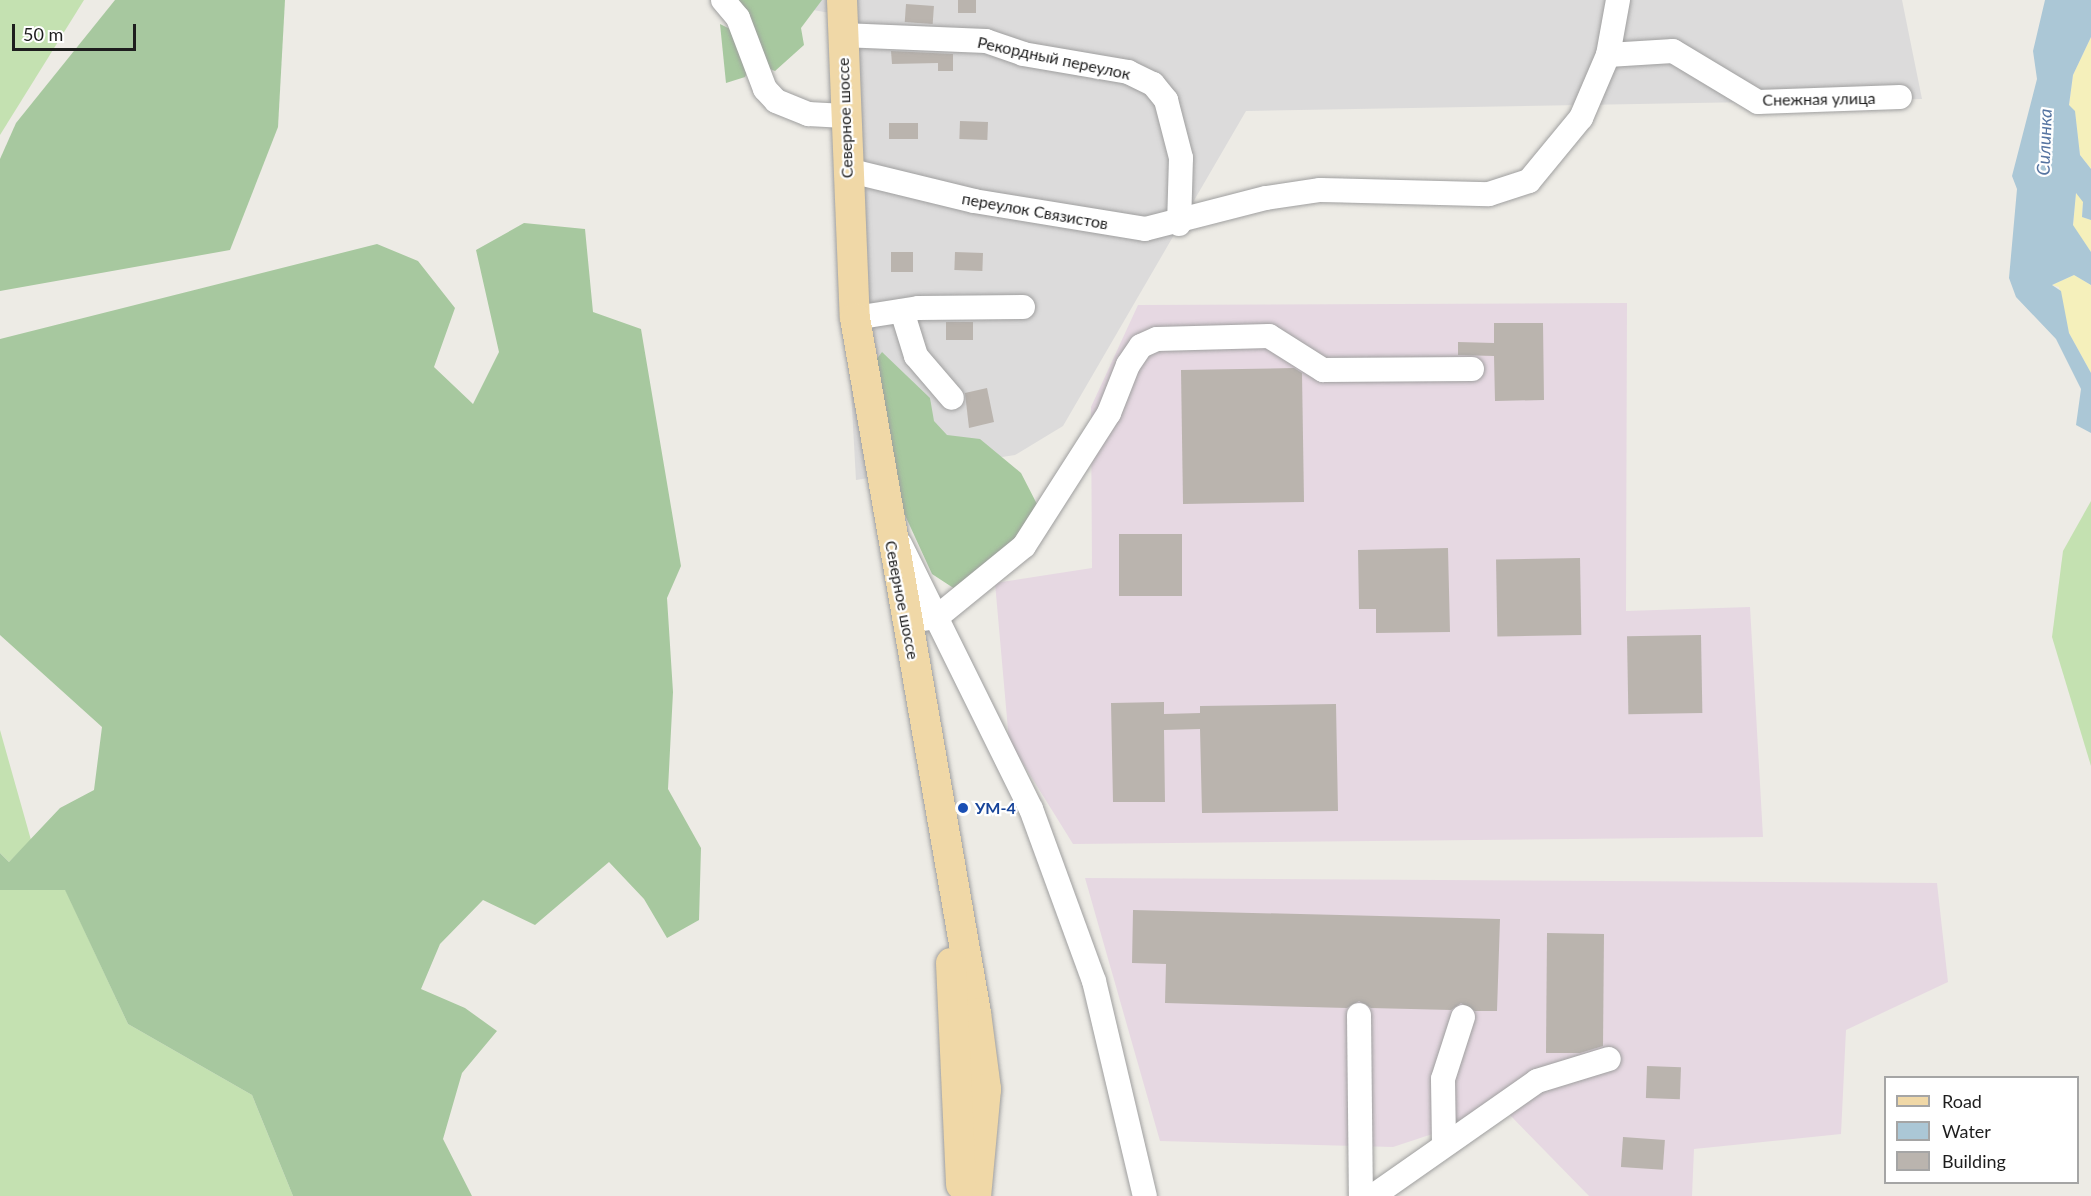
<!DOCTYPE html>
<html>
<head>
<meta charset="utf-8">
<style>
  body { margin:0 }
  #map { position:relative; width:2091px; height:1196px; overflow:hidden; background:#edebe5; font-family:Lato,sans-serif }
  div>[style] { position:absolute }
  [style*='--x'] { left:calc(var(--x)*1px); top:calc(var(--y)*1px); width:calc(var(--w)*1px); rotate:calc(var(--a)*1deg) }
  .residential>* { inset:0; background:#dcdbdb }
  .industrial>* { inset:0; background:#e6d8e2 }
  .grass>* { inset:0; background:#c4e1b1 }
  .forest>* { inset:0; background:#a7c89f }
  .sand>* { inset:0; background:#f5f0bb }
  .water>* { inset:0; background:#abc7d6 }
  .building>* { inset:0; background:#bab4ae; transform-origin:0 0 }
  .roads { filter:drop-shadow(0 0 2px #9f9f9f) drop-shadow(0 0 2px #9f9f9f) }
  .minor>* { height:24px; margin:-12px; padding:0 12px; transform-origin:12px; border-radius:12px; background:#fff }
  .major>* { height:30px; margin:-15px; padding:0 15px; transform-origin:15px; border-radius:15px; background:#f0d8a7 }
  .dots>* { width:16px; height:16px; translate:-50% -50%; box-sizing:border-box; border:3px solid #fff; border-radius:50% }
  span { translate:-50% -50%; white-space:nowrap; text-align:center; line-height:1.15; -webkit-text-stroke:4.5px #fff; paint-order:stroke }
  .street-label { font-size:16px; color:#1e1e1e }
  .transit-label { font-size:16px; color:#164399; font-weight:700 }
  .left { translate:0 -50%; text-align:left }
  .water-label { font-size:18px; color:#5674a1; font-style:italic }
  .legend { position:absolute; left:1884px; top:1076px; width:195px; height:108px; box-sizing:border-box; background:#fff; border:2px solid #a5a5a5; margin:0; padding:8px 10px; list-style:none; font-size:18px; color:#1e1e1e }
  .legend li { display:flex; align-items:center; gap:12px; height:30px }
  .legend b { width:30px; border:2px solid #a5a5a5 }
  .scale { position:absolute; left:12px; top:24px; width:124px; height:27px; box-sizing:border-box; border:3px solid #1e1e1e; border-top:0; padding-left:8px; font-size:18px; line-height:21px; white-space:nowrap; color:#1e1e1e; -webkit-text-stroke:4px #fff; paint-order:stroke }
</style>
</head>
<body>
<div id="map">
  <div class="residential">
    <i style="clip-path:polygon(757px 0,1902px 0,1922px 99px,1246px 111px,1063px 426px,1015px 455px,856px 480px,830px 13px)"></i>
  </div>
  <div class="industrial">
    <i style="clip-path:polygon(1627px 303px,1626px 611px,1750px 607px,1763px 837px,1073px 844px,1009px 741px,995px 583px,1092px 568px,1091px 407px,1138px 305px)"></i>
    <i style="clip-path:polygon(1085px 878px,1937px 883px,1948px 982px,1846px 1030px,1841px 1134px,1694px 1149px,1692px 1196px,1589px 1196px,1505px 1110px,1393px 1147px,1160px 1141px)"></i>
  </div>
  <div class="grass">
    <i style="clip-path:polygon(0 0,84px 0,0 135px)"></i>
    <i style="clip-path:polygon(2091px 501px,2091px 766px,2052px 637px,2063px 551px)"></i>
    <i style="clip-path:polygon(0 730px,31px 840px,9px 862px,0 853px)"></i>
    <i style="clip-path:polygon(65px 889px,128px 1024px,252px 1095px,293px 1196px,0 1196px,0 890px)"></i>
  </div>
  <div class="forest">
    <i style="clip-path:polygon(115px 0,285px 0,278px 127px,230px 250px,0 291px,0 159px,16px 123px)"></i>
    <i style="clip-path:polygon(731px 0,822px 0,801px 28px,804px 45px,775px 71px,767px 68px,754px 27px)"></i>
    <i style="clip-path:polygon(720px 24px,734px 31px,749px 68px,745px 77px,726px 83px)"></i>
    <i style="clip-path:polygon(524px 223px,585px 229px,593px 312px,641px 329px,681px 566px,667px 598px,673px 692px,668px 789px,701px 848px,699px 920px,667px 938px,644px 899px,609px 862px,535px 925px,483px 900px,440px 944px,421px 989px,465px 1008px,497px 1031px,462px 1073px,443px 1139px,472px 1196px,293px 1196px,252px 1095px,128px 1024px,65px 890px,0 890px,0 853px,9px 862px,60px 808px,94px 790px,102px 727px,0 635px,0 339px,377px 244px,418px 261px,455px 308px,434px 367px,473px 404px,499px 352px,476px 250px)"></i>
    <i style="clip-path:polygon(882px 352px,930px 398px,934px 421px,947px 435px,980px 439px,1021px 473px,1040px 510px,1034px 526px,958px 591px,932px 574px,904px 513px,873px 364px)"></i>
  </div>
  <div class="sand">
    <i style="clip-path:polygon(2091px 37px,2091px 169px,2080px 155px,2075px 113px,2069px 106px,2073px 75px)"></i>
    <i style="clip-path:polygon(2076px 193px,2083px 201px,2082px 217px,2091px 220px,2091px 252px,2073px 226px)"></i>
    <i style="clip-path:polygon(2074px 275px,2091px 285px,2091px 373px,2069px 333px,2059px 287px,2052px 285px)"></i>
  </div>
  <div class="water">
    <i style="clip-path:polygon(2045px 0,2091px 0,2091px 37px,2073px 75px,2069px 105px,2075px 111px,2080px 155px,2091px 169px,2091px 220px,2082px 217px,2083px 202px,2076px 193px,2073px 225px,2091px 252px,2091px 285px,2074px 275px,2052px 285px,2061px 291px,2069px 333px,2091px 373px,2091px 433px,2076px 425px,2081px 389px,2056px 339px,2016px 297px,2009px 278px,2017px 189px,2012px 176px,2037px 79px,2033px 51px)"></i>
  </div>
  <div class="building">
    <i style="left:958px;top:0;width:18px;height:13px"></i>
    <i style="left:906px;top:4px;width:28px;height:18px;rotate:4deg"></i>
    <i style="clip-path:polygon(891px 51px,953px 54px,953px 71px,938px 71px,938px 63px,892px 64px)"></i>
    <i style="left:960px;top:121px;width:28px;height:18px;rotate:2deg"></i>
    <i style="left:918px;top:123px;width:16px;height:29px;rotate:90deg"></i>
    <i style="left:913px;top:252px;width:20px;height:22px;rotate:90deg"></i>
    <i style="left:955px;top:252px;width:28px;height:18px;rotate:2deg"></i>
    <i style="left:946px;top:322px;width:27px;height:18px"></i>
    <i style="clip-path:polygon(1494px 323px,1543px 323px,1544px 400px,1495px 401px,1494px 356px,1458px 355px,1458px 342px,1494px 343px)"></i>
    <i style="clip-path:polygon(1294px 368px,1302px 373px,1304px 502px,1183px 504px,1181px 370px)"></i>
    <i style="clip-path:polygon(987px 388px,994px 422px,969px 428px,965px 393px)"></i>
    <i style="left:1119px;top:534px;width:63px;height:62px"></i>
    <i style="clip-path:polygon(1448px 548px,1450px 632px,1376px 633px,1376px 609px,1359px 609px,1358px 550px)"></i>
    <i style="left:1580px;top:558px;width:77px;height:84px;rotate:89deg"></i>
    <i style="left:1701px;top:635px;width:78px;height:74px;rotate:89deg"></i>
    <i style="clip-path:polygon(1164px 702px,1164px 714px,1200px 713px,1200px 706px,1336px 704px,1338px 811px,1202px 813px,1200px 729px,1164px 730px,1165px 802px,1113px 802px,1111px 703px)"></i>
    <i style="clip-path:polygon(1133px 910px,1500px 919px,1497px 1011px,1475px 1011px,1461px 1003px,1451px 1010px,1371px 1008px,1359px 1001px,1347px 1008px,1165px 1003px,1166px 964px,1132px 963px)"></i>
    <i style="clip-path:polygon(1547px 933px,1604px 934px,1603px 1046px,1580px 1053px,1546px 1053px)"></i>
    <i style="left:1647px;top:1066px;width:34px;height:32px;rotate:2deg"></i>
    <i style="left:1623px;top:1137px;width:42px;height:30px;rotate:4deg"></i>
  </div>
  <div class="roads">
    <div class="minor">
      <i style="--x:723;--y:0;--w:23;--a:50"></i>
      <i style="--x:738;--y:18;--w:76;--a:69.2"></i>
      <i style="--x:765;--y:89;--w:16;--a:47"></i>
      <i style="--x:776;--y:101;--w:35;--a:22"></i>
      <i style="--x:808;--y:114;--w:37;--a:3"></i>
      <i style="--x:842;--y:35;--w:144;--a:2.4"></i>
      <i style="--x:986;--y:41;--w:39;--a:19"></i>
      <i style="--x:1023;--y:54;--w:107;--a:9.7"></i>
      <i style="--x:1128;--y:72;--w:28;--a:26"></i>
      <i style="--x:1153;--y:84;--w:21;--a:51"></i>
      <i style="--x:1166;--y:100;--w:60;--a:75.5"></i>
      <i style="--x:1181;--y:158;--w:66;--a:91.7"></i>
      <i style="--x:1608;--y:55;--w:65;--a:-3.5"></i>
      <i style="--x:1673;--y:51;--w:99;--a:31"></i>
      <i style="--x:1758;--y:102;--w:142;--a:-2"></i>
      <i style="--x:847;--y:170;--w:131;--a:13.7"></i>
      <i style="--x:974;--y:201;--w:173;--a:9.3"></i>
      <i style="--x:1145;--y:229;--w:125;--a:-14.4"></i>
      <i style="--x:1266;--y:198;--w:55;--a:-8.4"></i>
      <i style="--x:1320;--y:190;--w:169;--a:1.4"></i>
      <i style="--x:1489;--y:194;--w:42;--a:-18"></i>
      <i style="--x:1529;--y:181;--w:82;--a:-50.5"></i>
      <i style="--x:1581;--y:118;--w:69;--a:-66.8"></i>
      <i style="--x:1608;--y:55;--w:56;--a:-79.7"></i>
      <i style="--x:902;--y:311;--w:47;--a:72.7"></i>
      <i style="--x:916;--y:356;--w:55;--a:49.4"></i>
      <i style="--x:855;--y:318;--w:64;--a:-9"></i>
      <i style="--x:918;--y:308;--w:105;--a:-0.5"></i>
      <i style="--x:900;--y:544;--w:296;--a:63.7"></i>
      <i style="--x:1031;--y:809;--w:183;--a:69.9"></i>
      <i style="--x:1094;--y:981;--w:221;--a:76.7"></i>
      <i style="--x:922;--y:619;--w:15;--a:-8"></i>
      <i style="--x:937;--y:617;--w:112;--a:-39.2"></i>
      <i style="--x:1024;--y:546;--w:158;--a:-57.4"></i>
      <i style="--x:1109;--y:413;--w:52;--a:-68.4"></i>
      <i style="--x:1128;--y:365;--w:23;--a:-56"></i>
      <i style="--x:1141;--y:346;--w:17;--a:-24"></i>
      <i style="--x:1157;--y:339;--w:112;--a:-1.5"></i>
      <i style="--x:1269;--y:336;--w:64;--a:32.2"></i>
      <i style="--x:1323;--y:370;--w:149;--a:-0.4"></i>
      <i style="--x:1359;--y:1015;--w:181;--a:89.4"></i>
      <i style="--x:1444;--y:1144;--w:65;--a:-90.9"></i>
      <i style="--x:1443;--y:1079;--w:65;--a:-72.1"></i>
      <i style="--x:1373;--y:1196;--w:200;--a:-35"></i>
      <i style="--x:1537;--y:1081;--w:75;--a:-17"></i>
    </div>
    <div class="major">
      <i style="--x:842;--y:0;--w:318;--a:87.7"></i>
      <i style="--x:855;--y:318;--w:705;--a:80.12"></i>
      <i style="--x:976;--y:1013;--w:77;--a:82.5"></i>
      <i style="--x:986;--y:1089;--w:107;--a:95.3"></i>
      <i style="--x:951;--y:963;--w:222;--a:87.4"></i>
    </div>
  </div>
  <div class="dots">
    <i style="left:963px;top:808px;background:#1a4fb4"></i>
  </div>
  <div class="street-label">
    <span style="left:1054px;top:58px;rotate:12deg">Рекордный переулок</span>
    <span style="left:1819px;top:99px;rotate:-1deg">Снежная улица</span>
    <span style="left:845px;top:118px;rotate:-92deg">Северное шоссе</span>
    <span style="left:1035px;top:211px;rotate:10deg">переулок Связистов</span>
    <span style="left:902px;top:600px;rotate:79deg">Северное шоссе</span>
  </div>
  <div class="transit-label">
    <span class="left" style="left:975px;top:808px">УМ-4</span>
  </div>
  <div class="water-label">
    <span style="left:2044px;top:142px;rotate:-88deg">Силинка</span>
  </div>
  <ul class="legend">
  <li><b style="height:8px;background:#f0d8a7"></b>Road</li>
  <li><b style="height:16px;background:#abc7d6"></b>Water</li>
  <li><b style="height:16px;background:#bab4ae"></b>Building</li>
  </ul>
  <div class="scale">50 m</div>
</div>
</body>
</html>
